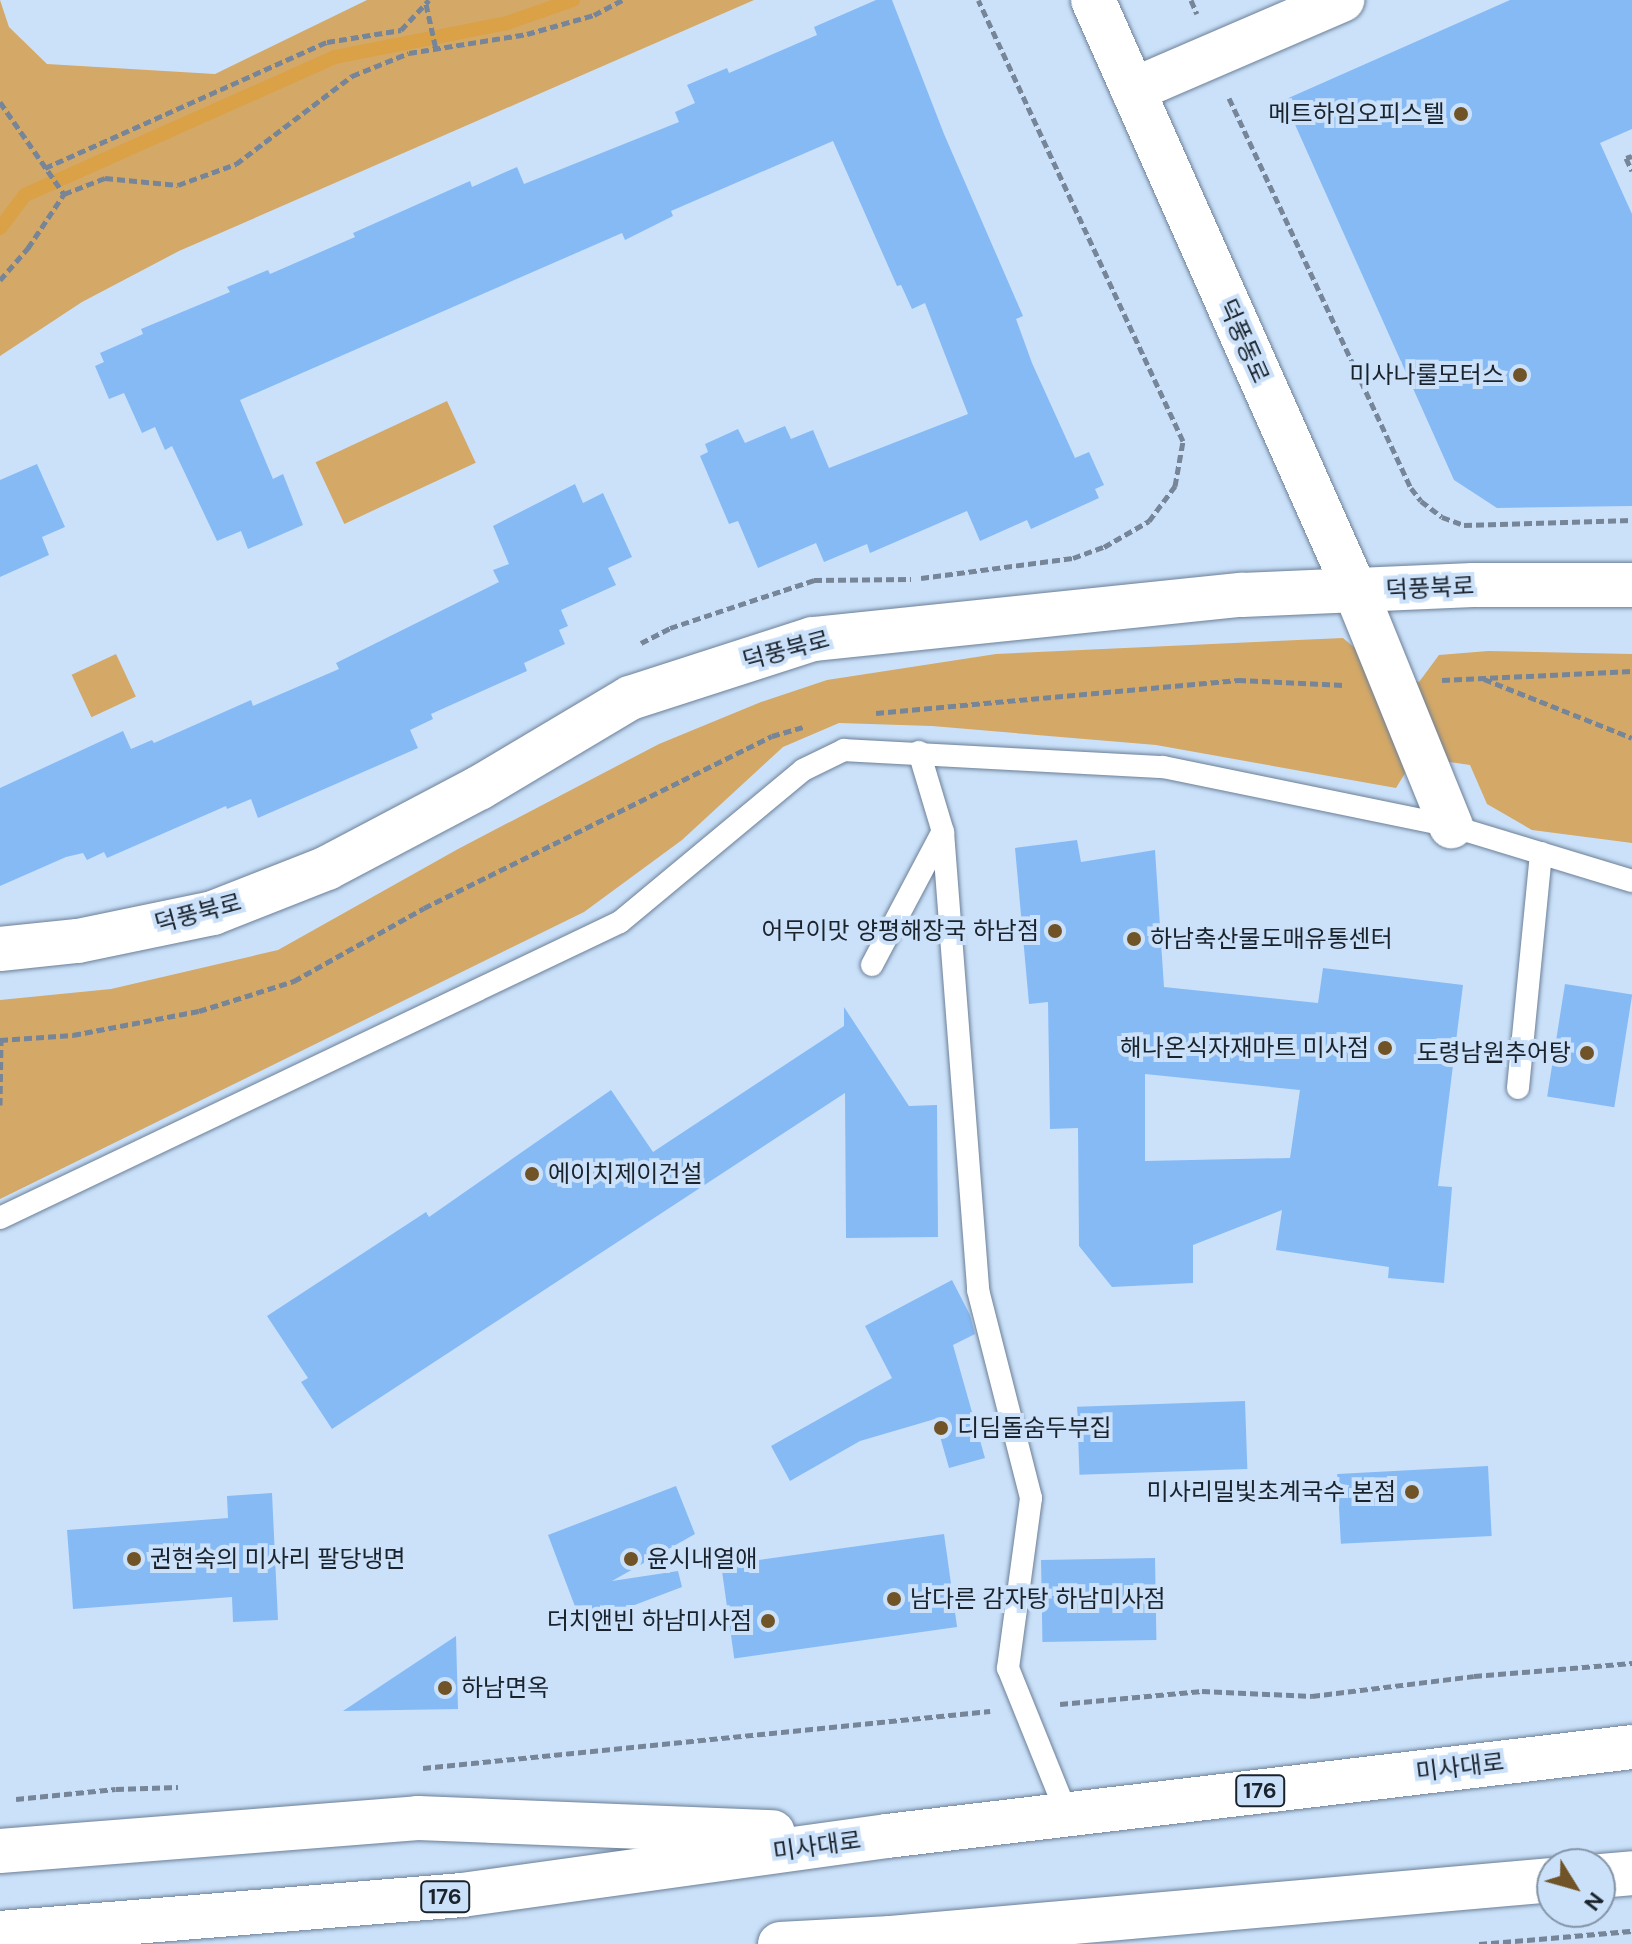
<!DOCTYPE html>
<html>
<head>
<meta charset="utf-8">
<style>
  body { margin:0 }
  #map { position:relative; width:1632px; height:1944px; overflow:hidden; background:#cbe1fa; font-family:"DM Sans","Noto Sans KR",sans-serif }
  div>[style] { position:absolute }
  [style*='--x'] { left:calc(var(--x)*1px); top:calc(var(--y)*1px); width:calc(var(--w)*1px); rotate:calc(var(--a)*1deg) }
  .green>* { inset:0; background:#d4a867; transform-origin:0 0 }
  .stream>* { height:14px; margin:-7px; padding:0 7px; transform-origin:7px; border-radius:7px; background:#daa147 }
  .building>* { inset:0; background:#86baf5; transform-origin:0 0 }
  .path>* { height:5px; margin-top:-2.5px; transform-origin:0; background:repeating-linear-gradient(90deg,#768597 0 8px,transparent 0 12px) }
  .roads { filter:drop-shadow(0 0 2px #6c8097) drop-shadow(0 0 2px #6c8097) }
  .service>* { height:22px; margin:-11px; padding:0 11px; transform-origin:11px; border-radius:11px; background:#fff }
  .minor>* { height:44px; margin:-22px; padding:0 22px; transform-origin:22px; border-radius:22px; background:#fff }
  .tertiary>* { height:44px; margin:-22px; padding:0 22px; transform-origin:22px; border-radius:22px; background:#fff }
  .primary>* { height:44px; margin:-22px; padding:0 22px; transform-origin:22px; border-radius:22px; background:#fff }
  .dots>* { width:22px; height:22px; translate:-50% -50%; box-sizing:border-box; border:4px solid #cbe1fa; border-radius:50% }
  span { translate:-50% -50%; white-space:nowrap; text-align:center; line-height:1.15; -webkit-text-stroke:8px #cbe1fa; paint-order:stroke }
  .shield-label span { padding:2px 6px; background:#cbe1fa; border:2px solid; border-radius:6px; -webkit-text-stroke-width:0 }
  .shield-label { font-size:22px; color:#1a222b; font-weight:700 }
  .poi-label { font-size:24px; color:#1a222b }
  .right { translate:-100% -50%; text-align:right }
  .left { translate:0 -50%; text-align:left }
  .street-label { font-size:24px; color:#1a222b }
  .north { position:absolute; left:1536px; top:1848px; width:80px; height:80px; box-sizing:border-box; background:#cbe1fa; border:2px solid #8495a7; border-radius:50%; rotate:127deg; font-size:22px; font-weight:700; line-height:32px; text-align:center; color:#1a222b }
  .north::after { content:''; display:block; margin:auto; width:28px; height:36px; background:#705326; clip-path:polygon(50% 0,100% 100%,50% 72%,0 100%) }
</style>
</head>
<body>
<div id="map">
  <div class="green">
    <i style="clip-path:polygon(0 0,9px 27px,47px 64px,215px 74px,367px 0,754px 0,179px 251px,82px 302px,0 356px)"></i>
    <i style="left:447px;top:401px;width:68px;height:145px;rotate:65deg"></i>
    <i style="clip-path:polygon(1343px 638px,1382px 671px,1419px 682px,1439px 655px,1488px 651px,1632px 654px,1632px 843px,1532px 830px,1487px 804px,1470px 765px,1415px 757px,1396px 788px,1156px 745px,932px 726px,839px 723px,783px 747px,682px 840px,584px 912px,0 1199px,0 1000px,111px 989px,278px 950px,458px 849px,659px 744px,761px 702px,827px 680px,996px 654px)"></i>
    <i style="left:116px;top:654px;width:47px;height:49px;rotate:65deg"></i>
  </div>
  <div class="stream">
    <i style="--x:0;--y:228;--w:41;--a:-52.9"></i>
    <i style="--x:25;--y:195;--w:339;--a:-24"></i>
    <i style="--x:335;--y:57;--w:175;--a:-11.2"></i>
    <i style="--x:507;--y:23;--w:70;--a:-19.2"></i>
  </div>
  <div class="building">
    <i style="clip-path:polygon(876px 0,892px 0,944px 134px,1023px 316px,1016px 319px,1032px 363px,1075px 458px,1089px 452px,1104px 485px,1095px 489px,1099px 498px,1031px 529px,1027px 520px,980px 541px,967px 511px,870px 553px,867px 544px,824px 562px,816px 543px,758px 568px,738px 521px,729px 524px,700px 456px,708px 452px,705px 444px,738px 429px,745px 443px,785px 426px,791px 439px,813px 430px,829px 468px,968px 414px,925px 303px,912px 309px,901px 285px,897px 286px,833px 141px,671px 211px,673px 216px,625px 240px,622px 233px,240px 400px,273px 479px,283px 474px,303px 525px,248px 549px,241px 531px,217px 541px,172px 446px,165px 450px,155px 427px,142px 433px,124px 393px,109px 399px,95px 366px,104px 362px,100px 353px,143px 334px,141px 329px,230px 292px,227px 287px,268px 270px,270px 274px,355px 237px,353px 233px,470px 181px,472px 187px,517px 167px,524px 184px,679px 122px,675px 112px,695px 103px,687px 85px,727px 68px,729px 73px,817px 35px,814px 27px)"></i>
    <i style="clip-path:polygon(1510px 0,1632px 0,1632px 129px,1600px 143px,1632px 214px,1632px 506px,1497px 508px,1454px 480px,1284px 100px)"></i>
    <i style="clip-path:polygon(37px 464px,65px 527px,42px 537px,49px 555px,0 577px,0 480px)"></i>
    <i style="clip-path:polygon(575px 484px,583px 503px,603px 493px,632px 557px,608px 568px,616px 585px,561px 610px,568px 626px,559px 630px,565px 644px,524px 663px,527px 671px,431px 714px,433px 719px,410px 730px,418px 748px,258px 818px,251px 799px,227px 809px,226px 806px,107px 858px,104px 852px,87px 860px,83px 853px,66px 857px,0 886px,0 788px,123px 731px,131px 749px,152px 740px,154px 743px,251px 700px,253px 706px,339px 669px,336px 663px,499px 582px,493px 570px,509px 564px,493px 526px)"></i>
    <i style="clip-path:polygon(evenodd,1077px 840px,1081px 862px,1155px 850px,1164px 987px,1318px 1003px,1323px 968px,1463px 985px,1438px 1186px,1452px 1187px,1444px 1283px,1388px 1278px,1389px 1267px,1276px 1250px,1282px 1210px,1193px 1245px,1193px 1283px,1112px 1287px,1079px 1246px,1078px 1128px,1050px 1129px,1048px 1002px,1029px 1004px,1015px 848px,1077px 840px,1145px 1074px,1300px 1090px,1290px 1158px,1145px 1161px,1145px 1074px)"></i>
    <i style="left:1565px;top:984px;width:68px;height:114px;rotate:9deg"></i>
    <i style="clip-path:polygon(844px 1007px,909px 1106px,937px 1105px,938px 1237px,846px 1238px,845px 1093px,332px 1429px,301px 1382px,308px 1378px,267px 1316px,426px 1212px,429px 1217px,611px 1090px,653px 1152px,844px 1026px)"></i>
    <i style="clip-path:polygon(952px 1280px,970px 1315px,975px 1334px,953px 1345px,985px 1458px,949px 1468px,935px 1419px,860px 1441px,790px 1481px,771px 1446px,892px 1378px,865px 1326px)"></i>
    <i style="left:1245px;top:1401px;width:68px;height:168px;rotate:88deg"></i>
    <i style="left:1488px;top:1466px;width:70px;height:151px;rotate:87deg"></i>
    <i style="clip-path:polygon(676px 1486px,695px 1534px,612px 1581px,678px 1571px,682px 1587px,582px 1625px,548px 1535px)"></i>
    <i style="clip-path:polygon(272px 1493px,278px 1620px,233px 1622px,232px 1597px,73px 1609px,67px 1530px,228px 1518px,227px 1496px)"></i>
    <i style="left:944px;top:1534px;width:94px;height:225px;rotate:82deg"></i>
    <i style="left:1155px;top:1558px;width:82px;height:114px;rotate:89deg"></i>
    <i style="clip-path:polygon(456px 1636px,458px 1709px,343px 1711px)"></i>
  </div>
  <div class="path">
    <i style="--x:1191;--y:0;--w:15;--a:67"></i>
    <i style="--x:426;--y:4;--w:46;--a:77.5"></i>
    <i style="--x:1229;--y:98;--w:430;--a:65"></i>
    <i style="--x:1411;--y:488;--w:16;--a:52"></i>
    <i style="--x:1421;--y:501;--w:26;--a:37"></i>
    <i style="--x:1442;--y:517;--w:23;--a:20"></i>
    <i style="--x:1464;--y:525;--w:168;--a:-1.7"></i>
    <i style="--x:0;--y:102;--w:112;--a:55.2"></i>
    <i style="--x:1632;--y:156;--w:6;--a:162"></i>
    <i style="--x:1626;--y:158;--w:14;--a:65"></i>
    <i style="--x:45;--y:168;--w:309;--a:-24.1"></i>
    <i style="--x:327;--y:42;--w:75;--a:-9.2"></i>
    <i style="--x:401;--y:30;--w:41;--a:-47"></i>
    <i style="--x:0;--y:280;--w:43;--a:-48.8"></i>
    <i style="--x:28;--y:248;--w:65;--a:-56.3"></i>
    <i style="--x:64;--y:194;--w:44;--a:-21.3"></i>
    <i style="--x:105;--y:178;--w:73;--a:5.5"></i>
    <i style="--x:178;--y:185;--w:62;--a:-19.9"></i>
    <i style="--x:236;--y:164;--w:146;--a:-37.2"></i>
    <i style="--x:352;--y:76;--w:61;--a:-22"></i>
    <i style="--x:409;--y:53;--w:120;--a:-9.1"></i>
    <i style="--x:527;--y:34;--w:70;--a:-15.8"></i>
    <i style="--x:594;--y:15;--w:32;--a:-28"></i>
    <i style="--x:921;--y:578;--w:153;--a:-7.5"></i>
    <i style="--x:1073;--y:558;--w:33;--a:-20"></i>
    <i style="--x:1104;--y:547;--w:52;--a:-30"></i>
    <i style="--x:1149;--y:521;--w:44;--a:-53.4"></i>
    <i style="--x:1175;--y:486;--w:46;--a:-79.9"></i>
    <i style="--x:1183;--y:441;--w:486;--a:-114.9"></i>
    <i style="--x:641;--y:643;--w:33;--a:-27"></i>
    <i style="--x:670;--y:628;--w:152;--a:-18.4"></i>
    <i style="--x:814;--y:580;--w:97;--a:-0.6"></i>
    <i style="--x:1484;--y:679;--w:159;--a:21.7"></i>
    <i style="--x:1442;--y:680;--w:190;--a:-2.7"></i>
    <i style="--x:876;--y:713;--w:364;--a:-5.2"></i>
    <i style="--x:1238;--y:680;--w:106;--a:2.7"></i>
    <i style="--x:0;--y:1040;--w:73;--a:-3.9"></i>
    <i style="--x:73;--y:1035;--w:128;--a:-10.8"></i>
    <i style="--x:199;--y:1011;--w:100;--a:-17.5"></i>
    <i style="--x:294;--y:981;--w:149;--a:-29.3"></i>
    <i style="--x:424;--y:908;--w:388;--a:-26.3"></i>
    <i style="--x:772;--y:736;--w:32;--a:-16"></i>
    <i style="--x:0;--y:1105;--w:65;--a:-89.1"></i>
    <i style="--x:1060;--y:1704;--w:143;--a:-5.2"></i>
    <i style="--x:1202;--y:1691;--w:110;--a:2.6"></i>
    <i style="--x:1312;--y:1696;--w:163;--a:-7"></i>
    <i style="--x:1474;--y:1676;--w:159;--a:-4.7"></i>
    <i style="--x:423;--y:1768;--w:570;--a:-5.74"></i>
    <i style="--x:16;--y:1799;--w:100;--a:-5.7"></i>
    <i style="--x:116;--y:1789;--w:62;--a:-1.8"></i>
    <i style="--x:1479;--y:1944;--w:154;--a:-4.9"></i>
  </div>
  <div class="roads">
    <div class="service">
      <i style="--x:919;--y:752;--w:84;--a:73.3"></i>
      <i style="--x:943;--y:832;--w:459;--a:85.6"></i>
      <i style="--x:978;--y:1290;--w:215;--a:75.7"></i>
      <i style="--x:1031;--y:1498;--w:172;--a:97.7"></i>
      <i style="--x:1008;--y:1668;--w:157;--a:68"></i>
      <i style="--x:872;--y:965;--w:149;--a:-62.1"></i>
      <i style="--x:1518;--y:1088;--w:236;--a:-84.4"></i>
      <i style="--x:0;--y:1218;--w:687;--a:-25.52"></i>
      <i style="--x:620;--y:922;--w:238;--a:-39.7"></i>
      <i style="--x:803;--y:770;--w:46;--a:-26"></i>
      <i style="--x:844;--y:750;--w:319;--a:3.1"></i>
      <i style="--x:1163;--y:767;--w:294;--a:11.6"></i>
      <i style="--x:1451;--y:826;--w:189;--a:16.9"></i>
    </div>
    <div class="minor">
      <i style="--x:1133;--y:90;--w:228;--a:-23.3"></i>
      <i style="--x:1356;--y:592;--w:253;--a:67.9"></i>
    </div>
    <div class="tertiary">
      <i style="--x:1093;--y:0;--w:648;--a:66.05"></i>
      <i style="--x:0;--y:949;--w:78;--a:-5.9"></i>
      <i style="--x:78;--y:941;--w:138;--a:-11.7"></i>
      <i style="--x:213;--y:913;--w:123;--a:-21.5"></i>
      <i style="--x:327;--y:868;--w:172;--a:-27.8"></i>
      <i style="--x:479;--y:788;--w:176;--a:-30.8"></i>
      <i style="--x:630;--y:698;--w:192;--a:-17.9"></i>
      <i style="--x:813;--y:639;--w:431;--a:-5.9"></i>
      <i style="--x:1242;--y:595;--w:231;--a:-2.5"></i>
      <i style="--x:1473;--y:585;--w:159;--a:0"></i>
    </div>
    <div class="primary">
      <i style="--x:0;--y:1851;--w:419;--a:-4.5"></i>
      <i style="--x:418;--y:1818;--w:355;--a:2.3"></i>
      <i style="--x:1600;--y:1876;--w:32;--a:-5"></i>
      <i style="--x:0;--y:1933;--w:464;--a:-4.7"></i>
      <i style="--x:462;--y:1895;--w:429;--a:-7.9"></i>
      <i style="--x:887;--y:1836;--w:750;--a:-6.81"></i>
      <i style="--x:780;--y:1944;--w:111;--a:-3.1"></i>
      <i style="--x:891;--y:1938;--w:664;--a:-5.01"></i>
    </div>
  </div>
  <div class="dots">
    <i style="left:1461px;top:114px;background:#705326"></i>
    <i style="left:1520px;top:375px;background:#705326"></i>
    <i style="left:1055px;top:931px;background:#705326"></i>
    <i style="left:1134px;top:939px;background:#705326"></i>
    <i style="left:1385px;top:1048px;background:#705326"></i>
    <i style="left:1587px;top:1053px;background:#705326"></i>
    <i style="left:532px;top:1174px;background:#705326"></i>
    <i style="left:941px;top:1428px;background:#705326"></i>
    <i style="left:1412px;top:1492px;background:#705326"></i>
    <i style="left:134px;top:1559px;background:#705326"></i>
    <i style="left:631px;top:1559px;background:#705326"></i>
    <i style="left:894px;top:1599px;background:#705326"></i>
    <i style="left:768px;top:1621px;background:#705326"></i>
    <i style="left:445px;top:1688px;background:#705326"></i>
  </div>
  <div class="shield-label">
    <span style="left:1260px;top:1791px">176</span>
    <span style="left:445px;top:1897px">176</span>
  </div>
  <div class="poi-label">
    <span class="right" style="left:1445px;top:114px">메트하임오피스텔</span>
    <span class="right" style="left:1504px;top:375px">미사나룰모터스</span>
    <span class="right" style="left:1039px;top:931px">어무이맛 양평해장국 하남점</span>
    <span class="left" style="left:1150px;top:939px">하남축산물도매유통센터</span>
    <span class="right" style="left:1369px;top:1048px">해나온식자재마트 미사점</span>
    <span class="right" style="left:1571px;top:1053px">도령남원추어탕</span>
    <span class="left" style="left:548px;top:1174px">에이치제이건설</span>
    <span class="left" style="left:957px;top:1428px">디딤돌숨두부집</span>
    <span class="right" style="left:1396px;top:1492px">미사리밀빛초계국수 본점</span>
    <span class="left" style="left:150px;top:1559px">권현숙의 미사리 팔당냉면</span>
    <span class="left" style="left:647px;top:1559px">윤시내열애</span>
    <span class="left" style="left:910px;top:1599px">남다른 감자탕 하남미사점</span>
    <span class="right" style="left:752px;top:1621px">더치앤빈 하남미사점</span>
    <span class="left" style="left:461px;top:1688px">하남면옥</span>
  </div>
  <div class="street-label">
    <span style="left:1244px;top:341px;rotate:66deg">덕풍동로</span>
    <span style="left:1430px;top:588px;rotate:-3deg">덕풍북로</span>
    <span style="left:786px;top:650px;rotate:-15deg">덕풍북로</span>
    <span style="left:198px;top:913px;rotate:-15deg">덕풍북로</span>
    <span style="left:1460px;top:1767px;rotate:-7deg">미사대로</span>
    <span style="left:817px;top:1846px;rotate:-8deg">미사대로</span>
  </div>
  <div class="north">N</div>
</div>
</body>
</html>
